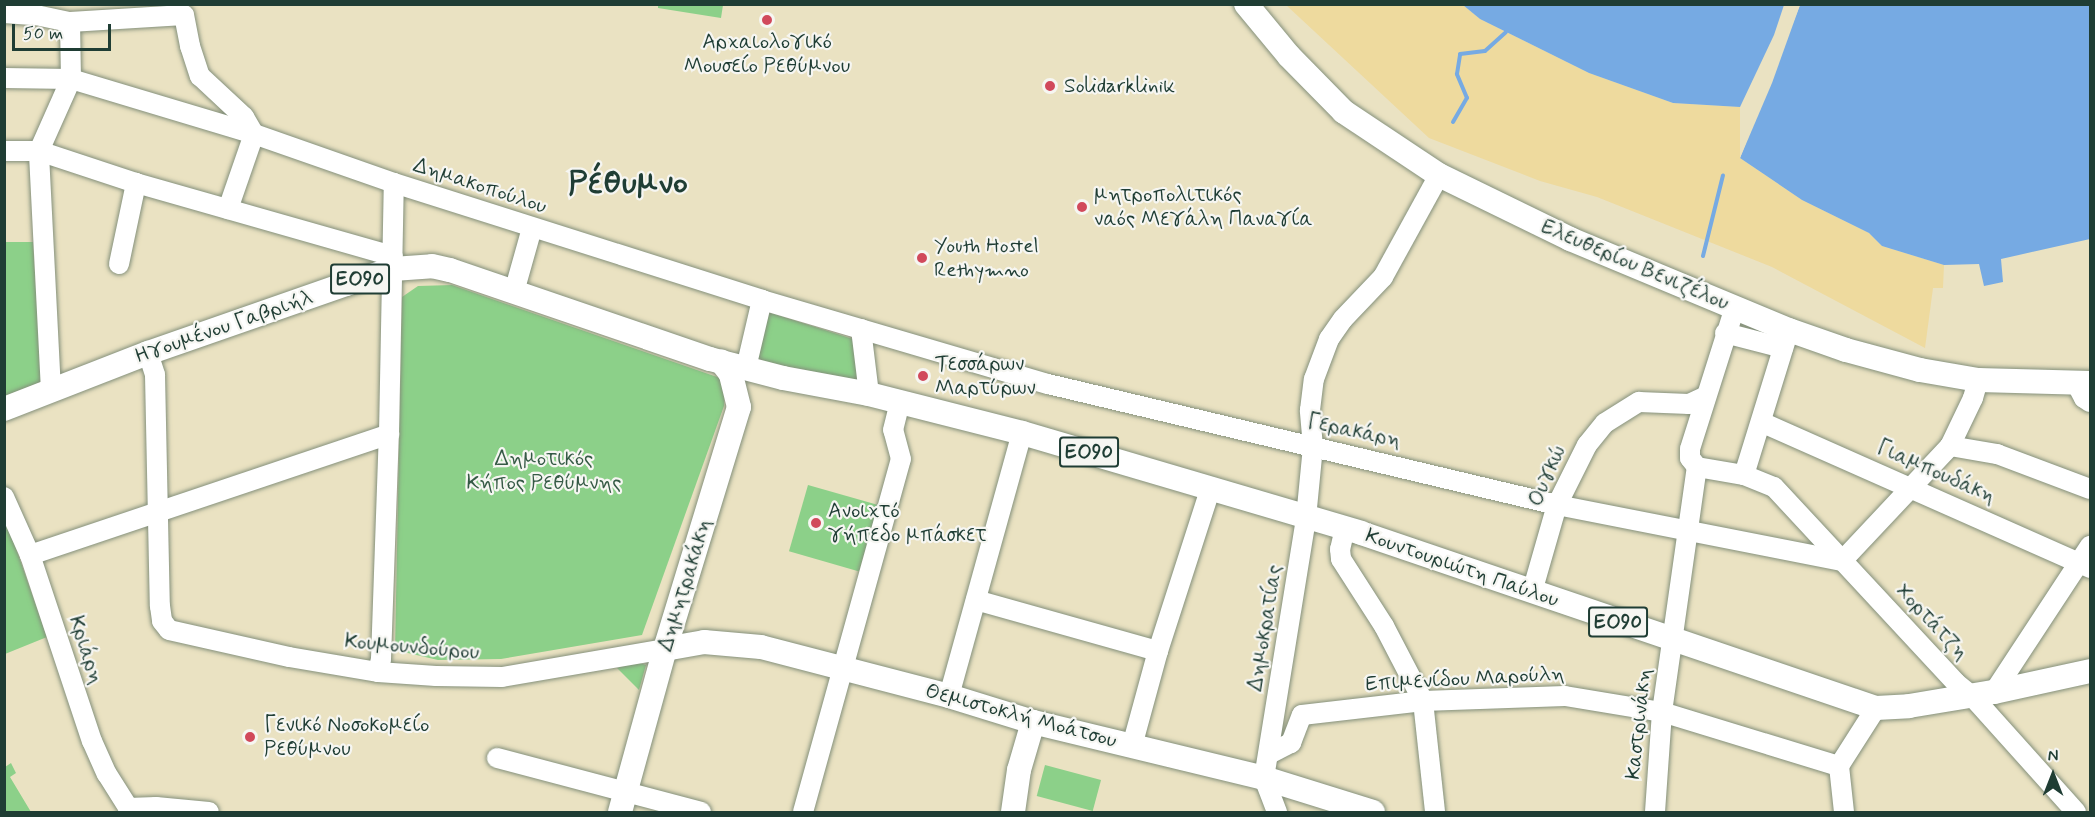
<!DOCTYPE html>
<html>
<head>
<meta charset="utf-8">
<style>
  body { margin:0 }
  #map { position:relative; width:2095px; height:817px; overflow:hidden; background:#eae2c2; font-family:Mynerve,sans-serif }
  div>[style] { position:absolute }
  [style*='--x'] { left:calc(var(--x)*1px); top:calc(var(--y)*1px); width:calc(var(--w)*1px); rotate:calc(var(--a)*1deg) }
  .green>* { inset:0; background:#8cd089; transform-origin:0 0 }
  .sand>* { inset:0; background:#eeda9e }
  .water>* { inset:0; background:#76aae3 }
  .pier>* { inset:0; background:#eae2c2 }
  .stream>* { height:4px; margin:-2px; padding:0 2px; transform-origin:2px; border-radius:2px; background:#76aae3 }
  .roads { filter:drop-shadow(0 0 2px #84907b) drop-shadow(0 0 2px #84907b) }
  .minor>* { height:20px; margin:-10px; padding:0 10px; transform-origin:10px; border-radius:10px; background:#fff }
  .major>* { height:24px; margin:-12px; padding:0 12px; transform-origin:12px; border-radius:12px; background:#fff }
  .dots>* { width:16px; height:16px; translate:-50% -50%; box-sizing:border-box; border:3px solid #f6f6f2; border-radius:50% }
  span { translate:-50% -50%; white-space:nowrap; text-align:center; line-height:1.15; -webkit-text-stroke:4.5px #f6f6f2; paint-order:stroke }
  .shield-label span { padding:2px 4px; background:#f6f6f2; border:2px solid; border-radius:4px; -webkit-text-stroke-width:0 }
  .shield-label { font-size:20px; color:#1f3d34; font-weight:700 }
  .poi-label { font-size:21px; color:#1f3d34 }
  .left { translate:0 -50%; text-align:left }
  .street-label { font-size:21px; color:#1f3d34 }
  .park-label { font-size:21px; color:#355a45 }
  .town-label { font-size:33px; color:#1f3d34; font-weight:700 }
  .frame { position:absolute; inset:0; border:6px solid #1f3d34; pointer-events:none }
  .north { position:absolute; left:2023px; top:745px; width:60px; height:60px; -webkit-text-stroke:4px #f6f6f2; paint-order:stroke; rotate:0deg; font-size:16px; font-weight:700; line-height:24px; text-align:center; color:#1f3d34 }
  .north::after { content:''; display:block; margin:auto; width:21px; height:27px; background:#1f3d34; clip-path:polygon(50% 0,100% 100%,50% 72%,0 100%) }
  .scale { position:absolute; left:12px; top:24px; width:99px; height:27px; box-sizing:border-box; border:3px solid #1f3d34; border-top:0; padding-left:8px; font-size:18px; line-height:21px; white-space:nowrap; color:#1f3d34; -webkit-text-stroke:4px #f6f6f2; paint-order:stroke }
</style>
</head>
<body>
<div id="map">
  <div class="green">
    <i style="clip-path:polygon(658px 5px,658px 4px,723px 5px,721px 18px,658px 8px)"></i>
    <i style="clip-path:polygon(5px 242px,33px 242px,42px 382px,5px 396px)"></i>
    <i style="clip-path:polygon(452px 285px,720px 378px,725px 393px,724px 406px,642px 635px,501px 659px,438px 660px,395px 650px,402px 297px,418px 286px)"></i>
    <i style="clip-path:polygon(768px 312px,853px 339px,859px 385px,754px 367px)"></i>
    <i style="left:808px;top:485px;width:73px;height:69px;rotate:16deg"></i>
    <i style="clip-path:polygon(4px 514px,47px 637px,5px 654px,4px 654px)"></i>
    <i style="clip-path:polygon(637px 662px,646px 665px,639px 690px,617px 668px)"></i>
    <i style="clip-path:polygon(11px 763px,16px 773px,10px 777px,31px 812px,5px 812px,5px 767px)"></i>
    <i style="left:1045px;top:765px;width:58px;height:32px;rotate:15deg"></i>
  </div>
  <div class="sand">
    <i style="clip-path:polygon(1286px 5px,1463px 5px,1480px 19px,1589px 73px,1673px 103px,1740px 107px,1740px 158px,1802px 200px,1869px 233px,1882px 246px,1944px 265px,1943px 288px,1933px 288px,1925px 348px,1772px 267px,1597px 197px,1540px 181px,1429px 138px)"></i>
  </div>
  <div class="water">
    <i style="clip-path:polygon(1463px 5px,1784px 5px,1774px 35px,1740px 107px,1673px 103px,1589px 73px,1480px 19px)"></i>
    <i style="clip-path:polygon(1800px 5px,2090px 5px,2090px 239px,2001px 259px,2003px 282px,1984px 286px,1979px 264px,1944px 265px,1882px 246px,1869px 233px,1802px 200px,1740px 158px)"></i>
  </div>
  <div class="pier">
    <i style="clip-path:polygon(1797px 4px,1800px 5px,1772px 83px,1740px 158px,1740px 150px)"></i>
  </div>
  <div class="stream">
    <i style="--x:1453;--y:122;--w:28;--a:-60"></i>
    <i style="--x:1467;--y:98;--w:26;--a:-113"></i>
    <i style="--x:1457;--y:74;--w:20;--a:-81"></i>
    <i style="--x:1460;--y:54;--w:25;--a:-7"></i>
    <i style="--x:1485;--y:51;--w:28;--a:-42"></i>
    <i style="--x:1703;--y:256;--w:83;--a:-76.1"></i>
  </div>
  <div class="roads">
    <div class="minor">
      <i style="--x:4;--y:13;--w:32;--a:4"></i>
      <i style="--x:36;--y:15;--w:35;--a:12"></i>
      <i style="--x:70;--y:22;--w:114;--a:-3.5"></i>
      <i style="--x:184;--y:15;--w:32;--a:79"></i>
      <i style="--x:190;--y:46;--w:32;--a:72"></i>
      <i style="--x:200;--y:76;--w:60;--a:43"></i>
      <i style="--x:244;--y:117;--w:20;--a:60"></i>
      <i style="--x:4;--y:78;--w:67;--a:0.9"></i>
      <i style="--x:71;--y:79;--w:191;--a:16.7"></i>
      <i style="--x:254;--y:134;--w:148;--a:19.3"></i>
      <i style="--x:394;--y:183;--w:386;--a:17.6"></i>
      <i style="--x:762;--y:300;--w:298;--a:16.4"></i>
      <i style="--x:1048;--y:384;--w:523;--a:13.37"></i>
      <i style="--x:1557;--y:505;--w:290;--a:11.1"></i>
      <i style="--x:1842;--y:561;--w:158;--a:-46.8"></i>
      <i style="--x:1950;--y:446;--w:53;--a:-64.4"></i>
      <i style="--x:1973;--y:398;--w:19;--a:-74"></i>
      <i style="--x:4;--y:151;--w:35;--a:0"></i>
      <i style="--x:39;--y:151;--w:102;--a:18.3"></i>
      <i style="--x:136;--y:183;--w:267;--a:15.9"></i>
      <i style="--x:228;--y:209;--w:79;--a:-70.9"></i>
      <i style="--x:119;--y:264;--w:83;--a:-78.1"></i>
      <i style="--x:514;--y:292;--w:66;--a:-74.3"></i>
      <i style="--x:1735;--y:307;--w:149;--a:107.6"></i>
      <i style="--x:1690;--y:449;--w:9;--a:90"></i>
      <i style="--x:1690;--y:458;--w:11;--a:52"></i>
      <i style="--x:1697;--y:467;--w:48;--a:9.7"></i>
      <i style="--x:1744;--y:475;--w:152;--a:-72.8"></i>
      <i style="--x:861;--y:329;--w:65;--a:83"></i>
      <i style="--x:1725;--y:333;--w:60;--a:14.5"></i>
      <i style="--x:148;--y:353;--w:23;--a:72"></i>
      <i style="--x:155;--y:375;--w:231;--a:88.8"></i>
      <i style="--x:160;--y:606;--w:15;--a:82"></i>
      <i style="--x:162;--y:621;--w:11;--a:52"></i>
      <i style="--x:169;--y:630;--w:123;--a:12.7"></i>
      <i style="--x:289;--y:657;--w:90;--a:9.6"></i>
      <i style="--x:378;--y:672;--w:58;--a:3.9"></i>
      <i style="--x:436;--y:676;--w:66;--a:0.9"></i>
      <i style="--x:502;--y:677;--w:165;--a:-9.7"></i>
      <i style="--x:746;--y:368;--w:70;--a:-76.8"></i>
      <i style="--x:2076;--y:383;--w:17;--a:62"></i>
      <i style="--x:2084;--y:398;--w:7;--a:34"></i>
      <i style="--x:51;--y:391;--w:240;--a:-92.9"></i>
      <i style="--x:39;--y:151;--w:79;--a:-66"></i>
      <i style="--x:71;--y:79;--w:57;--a:-91"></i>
      <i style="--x:1761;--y:422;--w:360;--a:23.9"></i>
      <i style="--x:1950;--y:446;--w:48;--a:9.7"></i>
      <i style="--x:1997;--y:454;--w:99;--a:20.6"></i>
      <i style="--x:1744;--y:475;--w:32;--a:22"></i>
      <i style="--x:1774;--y:487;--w:267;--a:47.1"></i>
      <i style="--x:1956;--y:683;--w:19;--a:39"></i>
      <i style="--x:1971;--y:695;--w:157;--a:48.1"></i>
      <i style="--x:4;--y:497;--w:64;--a:65.9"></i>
      <i style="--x:30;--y:555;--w:196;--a:71.6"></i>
      <i style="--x:92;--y:741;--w:36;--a:66"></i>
      <i style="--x:107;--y:774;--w:45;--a:57.7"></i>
      <i style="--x:1345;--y:528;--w:22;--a:103"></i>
      <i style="--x:1340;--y:549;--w:10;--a:84"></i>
      <i style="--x:1341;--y:559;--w:80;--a:57.3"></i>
      <i style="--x:1384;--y:626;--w:85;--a:62.5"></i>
      <i style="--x:1423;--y:701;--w:112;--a:83.8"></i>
      <i style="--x:30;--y:555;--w:379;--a:-18.6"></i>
      <i style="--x:1532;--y:592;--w:91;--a:-74"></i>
      <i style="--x:1557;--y:505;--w:67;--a:-63.4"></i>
      <i style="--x:1587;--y:445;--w:28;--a:-51"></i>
      <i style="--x:1605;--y:423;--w:40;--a:-32"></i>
      <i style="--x:1639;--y:402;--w:50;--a:2.3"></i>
      <i style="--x:1689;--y:404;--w:19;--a:-25"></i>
      <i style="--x:976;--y:600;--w:189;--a:15.7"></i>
      <i style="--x:378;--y:672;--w:13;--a:-77"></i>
      <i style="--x:381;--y:659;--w:225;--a:-88"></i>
      <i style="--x:389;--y:434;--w:251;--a:-88.9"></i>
      <i style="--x:1994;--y:692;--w:175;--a:-56.7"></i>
      <i style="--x:949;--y:696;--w:273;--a:-74.5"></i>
      <i style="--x:1132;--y:746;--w:98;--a:-74.7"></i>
      <i style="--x:1158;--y:651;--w:169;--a:-72.1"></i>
      <i style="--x:1269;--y:754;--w:25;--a:-27"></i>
      <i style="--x:1291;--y:743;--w:30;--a:-69"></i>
      <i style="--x:1302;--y:715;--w:122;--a:-6.6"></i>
      <i style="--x:1423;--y:701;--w:142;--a:-2"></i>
      <i style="--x:1565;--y:696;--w:98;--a:9.4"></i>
      <i style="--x:1662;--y:712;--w:185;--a:17"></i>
      <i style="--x:497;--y:758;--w:211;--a:14.8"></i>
      <i style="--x:128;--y:808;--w:28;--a:-2"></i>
      <i style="--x:156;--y:807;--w:53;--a:5.4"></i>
      <i style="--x:803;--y:812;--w:366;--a:-74.5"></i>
      <i style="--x:901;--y:459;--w:30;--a:-105"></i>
      <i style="--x:893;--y:430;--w:29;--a:-76"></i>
      <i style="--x:1277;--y:812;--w:36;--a:-111"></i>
      <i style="--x:1264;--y:778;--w:263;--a:-80.8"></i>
      <i style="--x:1306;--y:518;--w:71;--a:-84.4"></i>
      <i style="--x:1313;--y:447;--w:37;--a:-95"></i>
      <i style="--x:1310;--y:410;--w:31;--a:-83"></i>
      <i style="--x:1314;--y:379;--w:43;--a:-69.4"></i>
      <i style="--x:1329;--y:339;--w:24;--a:-55"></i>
      <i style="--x:1343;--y:319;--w:58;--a:-46.4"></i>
      <i style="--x:1383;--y:277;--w:116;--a:-61.2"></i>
      <i style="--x:1655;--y:812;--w:100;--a:-86"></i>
      <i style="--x:1662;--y:712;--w:247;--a:-81.9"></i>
      <i style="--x:1844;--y:812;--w:46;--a:-96.2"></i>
      <i style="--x:1839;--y:766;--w:69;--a:-57.5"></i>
    </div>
    <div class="major">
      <i style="--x:1246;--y:4;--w:67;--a:50.4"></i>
      <i style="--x:1289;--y:56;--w:78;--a:45.5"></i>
      <i style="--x:1344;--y:112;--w:114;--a:33.6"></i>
      <i style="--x:1439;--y:175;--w:146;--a:26"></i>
      <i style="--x:1570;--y:239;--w:237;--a:22.6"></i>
      <i style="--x:1789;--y:330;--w:60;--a:19.3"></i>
      <i style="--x:1846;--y:350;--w:77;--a:15.1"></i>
      <i style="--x:1920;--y:370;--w:59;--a:9.8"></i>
      <i style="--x:1978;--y:380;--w:112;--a:1.5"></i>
      <i style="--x:4;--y:409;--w:155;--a:-21.3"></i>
      <i style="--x:148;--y:353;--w:210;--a:-19.2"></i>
      <i style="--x:346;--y:284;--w:49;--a:-17.7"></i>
      <i style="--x:393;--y:269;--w:39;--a:-4"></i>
      <i style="--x:432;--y:266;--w:18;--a:13"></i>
      <i style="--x:450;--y:270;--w:275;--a:18.9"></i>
      <i style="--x:710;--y:359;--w:75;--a:14.6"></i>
      <i style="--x:783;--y:378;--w:87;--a:10.5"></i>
      <i style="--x:869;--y:394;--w:158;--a:14.3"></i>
      <i style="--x:1022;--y:433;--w:353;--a:16.4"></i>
      <i style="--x:1361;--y:533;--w:544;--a:18.77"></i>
      <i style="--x:1876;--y:708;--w:33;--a:-3"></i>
      <i style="--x:1909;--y:706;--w:86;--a:-9.4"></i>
      <i style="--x:1994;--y:692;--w:98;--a:-12.3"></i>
      <i style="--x:665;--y:649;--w:40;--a:-10"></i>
      <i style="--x:704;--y:642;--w:57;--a:5"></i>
      <i style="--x:761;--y:647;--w:194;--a:14.6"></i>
      <i style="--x:949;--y:696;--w:88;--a:17.2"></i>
      <i style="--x:1033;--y:722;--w:238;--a:13.6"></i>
      <i style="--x:1264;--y:778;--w:114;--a:17.3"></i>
      <i style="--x:620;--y:812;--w:169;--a:-74.6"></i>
      <i style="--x:665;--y:649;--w:253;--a:-73"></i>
      <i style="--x:739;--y:407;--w:34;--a:-104"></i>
      <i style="--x:731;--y:374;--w:16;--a:-128"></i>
      <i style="--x:1013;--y:812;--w:42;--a:-81.9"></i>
      <i style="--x:1019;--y:770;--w:50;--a:-73.7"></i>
    </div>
  </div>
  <div class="dots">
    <i style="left:767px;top:20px;background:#d1495b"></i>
    <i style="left:1050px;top:86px;background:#d1495b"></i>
    <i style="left:1082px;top:207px;background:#d1495b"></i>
    <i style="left:922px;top:258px;background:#d1495b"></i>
    <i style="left:923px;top:376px;background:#d1495b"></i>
    <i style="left:816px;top:523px;background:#d1495b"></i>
    <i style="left:250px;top:737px;background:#d1495b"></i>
  </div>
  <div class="shield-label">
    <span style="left:360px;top:279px">ΕΟ90</span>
    <span style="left:1089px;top:452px">ΕΟ90</span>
    <span style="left:1618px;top:622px">ΕΟ90</span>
  </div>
  <div class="poi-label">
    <span style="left:767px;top:54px">Αρχαιολογικό<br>Μουσείο Ρεθύμνου</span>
    <span class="left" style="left:1064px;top:86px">Solidarklinik</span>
    <span class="left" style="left:1094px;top:207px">μητροπολιτικός<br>ναός Μεγάλη Παναγία</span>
    <span class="left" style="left:934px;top:258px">Youth Hostel<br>Rethymno</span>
    <span class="left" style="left:935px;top:376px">Τεσσάρων<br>Μαρτύρων</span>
    <span class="left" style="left:828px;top:523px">Ανοιχτό<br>γήπεδο μπάσκετ</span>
    <span class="left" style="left:264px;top:737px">Γενικό Νοσοκομείο<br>Ρεθύμνου</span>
  </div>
  <div class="street-label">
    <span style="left:480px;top:186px;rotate:18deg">Δημακοπούλου</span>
    <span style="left:1635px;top:265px;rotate:23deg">Ελευθερίου Βενιζέλου</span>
    <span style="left:224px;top:327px;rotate:-19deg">Ηγουμένου Γαβριήλ</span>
    <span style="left:1354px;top:431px;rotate:12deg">Γερακάρη</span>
    <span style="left:1936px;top:472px;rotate:24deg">Γιαμπουδάκη</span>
    <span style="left:1547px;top:476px;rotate:-66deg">Ουγκώ</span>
    <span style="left:1462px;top:568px;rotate:19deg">Κουντουριώτη Παύλου</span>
    <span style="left:685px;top:585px;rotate:-73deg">Δημητρακάκη</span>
    <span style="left:1932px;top:622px;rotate:47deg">Χορτάτζη</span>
    <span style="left:1265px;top:628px;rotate:-81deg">Δημοκρατίας</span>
    <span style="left:412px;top:647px;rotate:5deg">Κουμουνδούρου</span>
    <span style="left:86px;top:650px;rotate:72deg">Κριάρη</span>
    <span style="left:1465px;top:679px;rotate:-3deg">Επιμενίδου Μαρούλη</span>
    <span style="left:1021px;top:716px;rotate:15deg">Θεμιστοκλή Μοάτσου</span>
    <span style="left:1639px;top:724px;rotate:-84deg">Καστρινάκη</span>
  </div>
  <div class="park-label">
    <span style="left:544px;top:471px">Δημοτικός<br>Κήπος Ρεθύμνης</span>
  </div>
  <div class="town-label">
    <span style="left:628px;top:185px">Ρέθυμνο</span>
  </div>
  <div class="frame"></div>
  <div class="north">N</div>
  <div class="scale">50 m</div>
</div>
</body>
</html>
